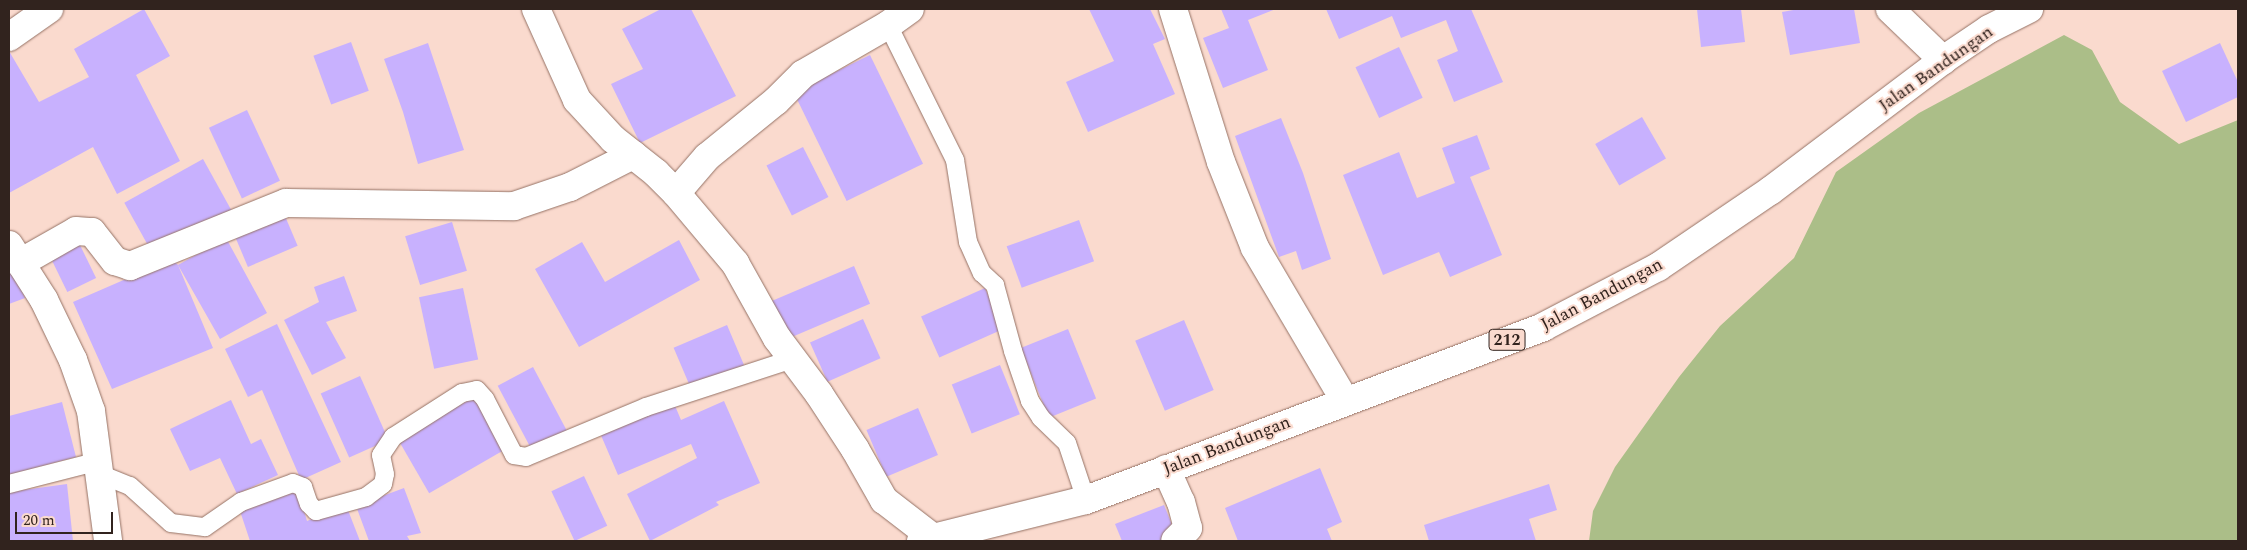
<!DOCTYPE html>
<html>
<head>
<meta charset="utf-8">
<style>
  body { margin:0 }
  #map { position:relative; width:2247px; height:550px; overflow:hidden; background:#fadace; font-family:Spectral,serif }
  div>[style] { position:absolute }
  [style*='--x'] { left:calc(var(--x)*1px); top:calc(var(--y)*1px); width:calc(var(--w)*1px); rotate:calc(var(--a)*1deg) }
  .green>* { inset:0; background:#abbe88 }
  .building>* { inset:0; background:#c8b1fe; transform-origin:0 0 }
  .roads { filter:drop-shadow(0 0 1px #957265) drop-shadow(0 0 1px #957265) }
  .service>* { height:18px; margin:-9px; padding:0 9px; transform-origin:9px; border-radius:9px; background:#fff }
  .minor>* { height:28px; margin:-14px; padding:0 14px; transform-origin:14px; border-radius:14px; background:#fff }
  .primary>* { height:28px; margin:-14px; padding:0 14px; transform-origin:14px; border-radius:14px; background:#fff }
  span { translate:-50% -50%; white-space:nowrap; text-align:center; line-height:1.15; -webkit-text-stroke:4px #fadace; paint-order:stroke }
  .shield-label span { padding:1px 4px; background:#fadace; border:1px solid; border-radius:4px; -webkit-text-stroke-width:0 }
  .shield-label { font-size:16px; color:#31231e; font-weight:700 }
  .street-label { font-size:18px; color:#31231e }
  .frame { position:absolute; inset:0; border:10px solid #31231e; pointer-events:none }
  .scale { position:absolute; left:15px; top:512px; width:98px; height:22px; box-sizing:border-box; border:2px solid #31231e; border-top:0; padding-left:6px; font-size:15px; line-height:18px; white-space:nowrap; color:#31231e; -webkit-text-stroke:4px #fadace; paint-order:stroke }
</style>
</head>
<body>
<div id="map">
  <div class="green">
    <i style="clip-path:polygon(2064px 35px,2092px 50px,2120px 102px,2179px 144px,2238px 120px,2238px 541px,1589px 541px,1593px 511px,1615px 467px,1679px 377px,1720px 326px,1794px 258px,1836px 172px,1919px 113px)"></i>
  </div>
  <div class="building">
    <i style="clip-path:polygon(144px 9px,170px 56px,136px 75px,180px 161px,117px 194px,93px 147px,9px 193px,9px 51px,39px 102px,89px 77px,74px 49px)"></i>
    <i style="clip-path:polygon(661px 9px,691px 9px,736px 96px,640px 143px,611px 84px,643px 69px,622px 29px)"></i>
    <i style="clip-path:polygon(1089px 9px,1150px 9px,1165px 39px,1153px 44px,1175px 94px,1088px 132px,1066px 82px,1114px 61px)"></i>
    <i style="clip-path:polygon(1221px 9px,1276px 9px,1248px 20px,1268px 70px,1223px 88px,1203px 38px,1229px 28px)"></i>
    <i style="clip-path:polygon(1326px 9px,1471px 9px,1503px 82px,1454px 102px,1437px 60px,1458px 51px,1446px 20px,1401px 38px,1392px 16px,1339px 39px)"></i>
    <i style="clip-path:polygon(1697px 9px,1741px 9px,1745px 42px,1701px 47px)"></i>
    <i style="clip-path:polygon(1799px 9px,1854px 9px,1860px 43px,1790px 55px,1782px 12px)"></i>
    <i style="left:351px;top:42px;width:52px;height:40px;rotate:70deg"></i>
    <i style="clip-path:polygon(428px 43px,464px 150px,418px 164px,403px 112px,384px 59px)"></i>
    <i style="clip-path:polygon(2220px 43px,2238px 82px,2238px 97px,2186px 122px,2162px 71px)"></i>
    <i style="left:1399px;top:47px;width:56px;height:48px;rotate:65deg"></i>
    <i style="left:870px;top:55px;width:121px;height:85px;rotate:64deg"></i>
    <i style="left:247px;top:110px;width:78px;height:42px;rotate:65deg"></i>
    <i style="left:1642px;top:117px;width:48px;height:54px;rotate:60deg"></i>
    <i style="clip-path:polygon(1281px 118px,1303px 173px,1331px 259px,1302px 270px,1296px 251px,1279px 257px,1235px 136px)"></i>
    <i style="clip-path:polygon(1477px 135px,1490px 169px,1470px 177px,1502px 255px,1450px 277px,1439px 252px,1383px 275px,1343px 175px,1399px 152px,1417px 198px,1455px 183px,1442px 148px)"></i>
    <i style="left:803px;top:147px;width:56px;height:41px;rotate:63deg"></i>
    <i style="left:203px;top:159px;width:60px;height:90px;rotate:61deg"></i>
    <i style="left:282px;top:209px;width:40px;height:54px;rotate:67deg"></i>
    <i style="left:1079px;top:220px;width:44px;height:77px;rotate:70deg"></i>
    <i style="left:452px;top:222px;width:51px;height:49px;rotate:73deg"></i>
    <i style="clip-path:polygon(226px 238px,267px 313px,220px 339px,178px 265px,213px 348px,112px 389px,73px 302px,172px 259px,178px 265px)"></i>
    <i style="clip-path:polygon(679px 240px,700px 280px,579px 347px,535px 269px,582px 242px,605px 282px)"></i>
    <i style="left:79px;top:243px;width:39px;height:32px;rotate:64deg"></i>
    <i style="clip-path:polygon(9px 258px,25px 298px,9px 304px)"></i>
    <i style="left:854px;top:266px;width:41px;height:90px;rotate:67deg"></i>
    <i style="clip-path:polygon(344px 276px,357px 311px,326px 322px,346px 358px,312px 375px,284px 320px,319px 302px,314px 287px)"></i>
    <i style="left:463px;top:288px;width:73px;height:45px;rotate:78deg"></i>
    <i style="left:985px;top:288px;width:45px;height:70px;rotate:66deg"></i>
    <i style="left:863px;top:319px;width:43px;height:58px;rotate:66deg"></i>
    <i style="left:1184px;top:320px;width:76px;height:53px;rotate:67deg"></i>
    <i style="clip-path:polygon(277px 324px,341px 462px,301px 480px,262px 390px,248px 397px,225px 349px)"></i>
    <i style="left:727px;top:325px;width:46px;height:58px;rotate:67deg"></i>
    <i style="left:1068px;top:329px;width:75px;height:51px;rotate:68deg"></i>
    <i style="left:1000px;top:365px;width:53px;height:52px;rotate:68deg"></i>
    <i style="left:533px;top:367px;width:73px;height:40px;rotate:62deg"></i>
    <i style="left:360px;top:376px;width:70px;height:43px;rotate:66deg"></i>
    <i style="left:474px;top:397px;width:61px;height:87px;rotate:60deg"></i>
    <i style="clip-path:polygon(231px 400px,251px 444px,261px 439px,278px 475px,237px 494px,220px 458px,190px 471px,170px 429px)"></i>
    <i style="clip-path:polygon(673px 401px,681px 420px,724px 401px,760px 483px,716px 502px,719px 505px,650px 541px,627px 494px,697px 458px,691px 444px,618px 475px,600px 433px)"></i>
    <i style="clip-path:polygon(62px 402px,76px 457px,9px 475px,9px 416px)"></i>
    <i style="left:918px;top:408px;width:51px;height:56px;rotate:67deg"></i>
    <i style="clip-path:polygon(1320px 468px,1342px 522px,1327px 529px,1332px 541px,1238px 541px,1225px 508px)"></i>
    <i style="left:584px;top:476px;width:55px;height:36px;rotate:65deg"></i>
    <i style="clip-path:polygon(67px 484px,73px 541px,9px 541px,9px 492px)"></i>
    <i style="clip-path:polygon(1549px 484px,1557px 510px,1529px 519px,1536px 541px,1429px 541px,1424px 525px)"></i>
    <i style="clip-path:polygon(404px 488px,421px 533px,407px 536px,410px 541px,369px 541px,356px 506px)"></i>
    <i style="clip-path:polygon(298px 491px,307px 521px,346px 505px,360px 541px,250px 541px,240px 511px)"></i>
    <i style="clip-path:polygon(1164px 505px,1177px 537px,1165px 541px,1122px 541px,1115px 524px)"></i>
  </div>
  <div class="roads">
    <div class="service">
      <i style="--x:888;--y:25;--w:151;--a:63.6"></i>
      <i style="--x:955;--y:160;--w:83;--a:81"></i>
      <i style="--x:968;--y:242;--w:34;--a:66"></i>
      <i style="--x:982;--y:273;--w:18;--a:43"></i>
      <i style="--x:995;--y:285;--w:68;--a:74.7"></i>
      <i style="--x:1013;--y:351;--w:53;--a:71.2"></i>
      <i style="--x:1030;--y:401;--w:20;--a:57"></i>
      <i style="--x:1041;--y:418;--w:36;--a:44"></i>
      <i style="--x:1067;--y:443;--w:60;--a:71.6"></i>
      <i style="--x:100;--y:474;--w:32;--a:22"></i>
      <i style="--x:130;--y:486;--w:55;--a:42.1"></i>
      <i style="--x:171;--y:523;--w:34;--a:7"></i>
      <i style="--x:205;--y:527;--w:44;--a:-34.8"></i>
      <i style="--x:241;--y:502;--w:55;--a:-20.1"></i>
      <i style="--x:293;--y:483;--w:11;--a:22"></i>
      <i style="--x:303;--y:487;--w:18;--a:71"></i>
      <i style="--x:309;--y:504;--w:10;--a:45"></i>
      <i style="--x:316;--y:511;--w:52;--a:-15.6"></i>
      <i style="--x:366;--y:497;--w:21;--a:-37"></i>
      <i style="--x:383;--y:484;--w:10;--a:-79"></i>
      <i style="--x:385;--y:474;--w:19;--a:-102"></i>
      <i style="--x:381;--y:455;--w:22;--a:-56"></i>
      <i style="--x:393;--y:437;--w:82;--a:-32.5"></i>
      <i style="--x:462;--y:393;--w:15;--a:-11"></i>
      <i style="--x:477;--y:390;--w:12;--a:48"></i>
      <i style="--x:485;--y:399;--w:63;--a:62.6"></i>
      <i style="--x:514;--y:455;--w:12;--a:9"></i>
      <i style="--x:526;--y:457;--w:130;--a:-22.6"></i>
      <i style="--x:646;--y:407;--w:155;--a:-18.1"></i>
      <i style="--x:9;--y:484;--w:93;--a:-14.3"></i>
    </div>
    <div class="minor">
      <i style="--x:536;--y:9;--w:100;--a:65.7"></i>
      <i style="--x:577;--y:100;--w:53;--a:47.3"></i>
      <i style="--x:613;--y:139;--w:55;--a:38.3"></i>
      <i style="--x:656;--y:173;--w:28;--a:45"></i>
      <i style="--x:676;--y:193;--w:92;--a:49.9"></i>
      <i style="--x:735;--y:263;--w:86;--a:60.8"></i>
      <i style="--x:777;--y:338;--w:70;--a:53.1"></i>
      <i style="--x:819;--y:394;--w:66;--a:56.8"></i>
      <i style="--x:855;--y:449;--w:59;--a:60.4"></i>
      <i style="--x:884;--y:500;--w:61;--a:37.6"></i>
      <i style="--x:1173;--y:9;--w:160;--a:72.6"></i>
      <i style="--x:1221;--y:162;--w:92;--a:68.4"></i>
      <i style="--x:1255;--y:248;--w:178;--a:59.5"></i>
      <i style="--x:1890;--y:9;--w:74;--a:43.9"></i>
      <i style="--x:9;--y:37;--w:49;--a:-35"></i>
      <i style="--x:676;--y:193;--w:48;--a:-49.3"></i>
      <i style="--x:707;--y:157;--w:89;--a:-39.1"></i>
      <i style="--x:776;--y:101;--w:38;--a:-45"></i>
      <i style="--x:803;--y:74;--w:98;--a:-30"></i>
      <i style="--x:888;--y:25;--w:27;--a:-36"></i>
      <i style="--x:9;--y:245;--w:65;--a:57.5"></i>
      <i style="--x:44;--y:300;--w:67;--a:64.2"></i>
      <i style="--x:73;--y:360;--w:54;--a:70.6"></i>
      <i style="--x:91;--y:411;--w:131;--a:82.5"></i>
      <i style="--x:20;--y:263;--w:64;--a:-29.7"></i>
      <i style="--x:76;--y:231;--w:16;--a:4"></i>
      <i style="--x:92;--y:232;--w:37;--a:52"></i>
      <i style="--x:115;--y:261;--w:16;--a:18"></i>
      <i style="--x:130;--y:266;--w:168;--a:-22"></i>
      <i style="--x:286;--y:203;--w:228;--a:0.8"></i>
      <i style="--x:514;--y:206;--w:59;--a:-18.7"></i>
      <i style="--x:570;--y:187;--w:71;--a:-26.9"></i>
      <i style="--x:1166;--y:469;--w:36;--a:66"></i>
      <i style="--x:1181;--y:502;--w:27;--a:75"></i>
      <i style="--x:1188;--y:528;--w:18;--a:135"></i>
    </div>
    <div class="primary">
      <i style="--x:921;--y:541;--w:170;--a:-14"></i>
      <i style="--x:1086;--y:500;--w:489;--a:-20.7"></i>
      <i style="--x:1543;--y:327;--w:130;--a:-27.6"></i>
      <i style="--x:1658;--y:267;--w:135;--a:-34.2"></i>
      <i style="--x:1770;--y:191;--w:217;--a:-37.1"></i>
      <i style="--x:1943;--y:60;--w:55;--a:-34"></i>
      <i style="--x:1989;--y:29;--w:45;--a:-26.6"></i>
    </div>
  </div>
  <div class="shield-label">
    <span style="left:1507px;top:340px">212</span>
  </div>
  <div class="street-label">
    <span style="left:1936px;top:69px;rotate:-35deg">Jalan Bandungan</span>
    <span style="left:1602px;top:295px;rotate:-28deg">Jalan Bandungan</span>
    <span style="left:1227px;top:446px;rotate:-21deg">Jalan Bandungan</span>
  </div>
  <div class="frame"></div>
  <div class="scale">20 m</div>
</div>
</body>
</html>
